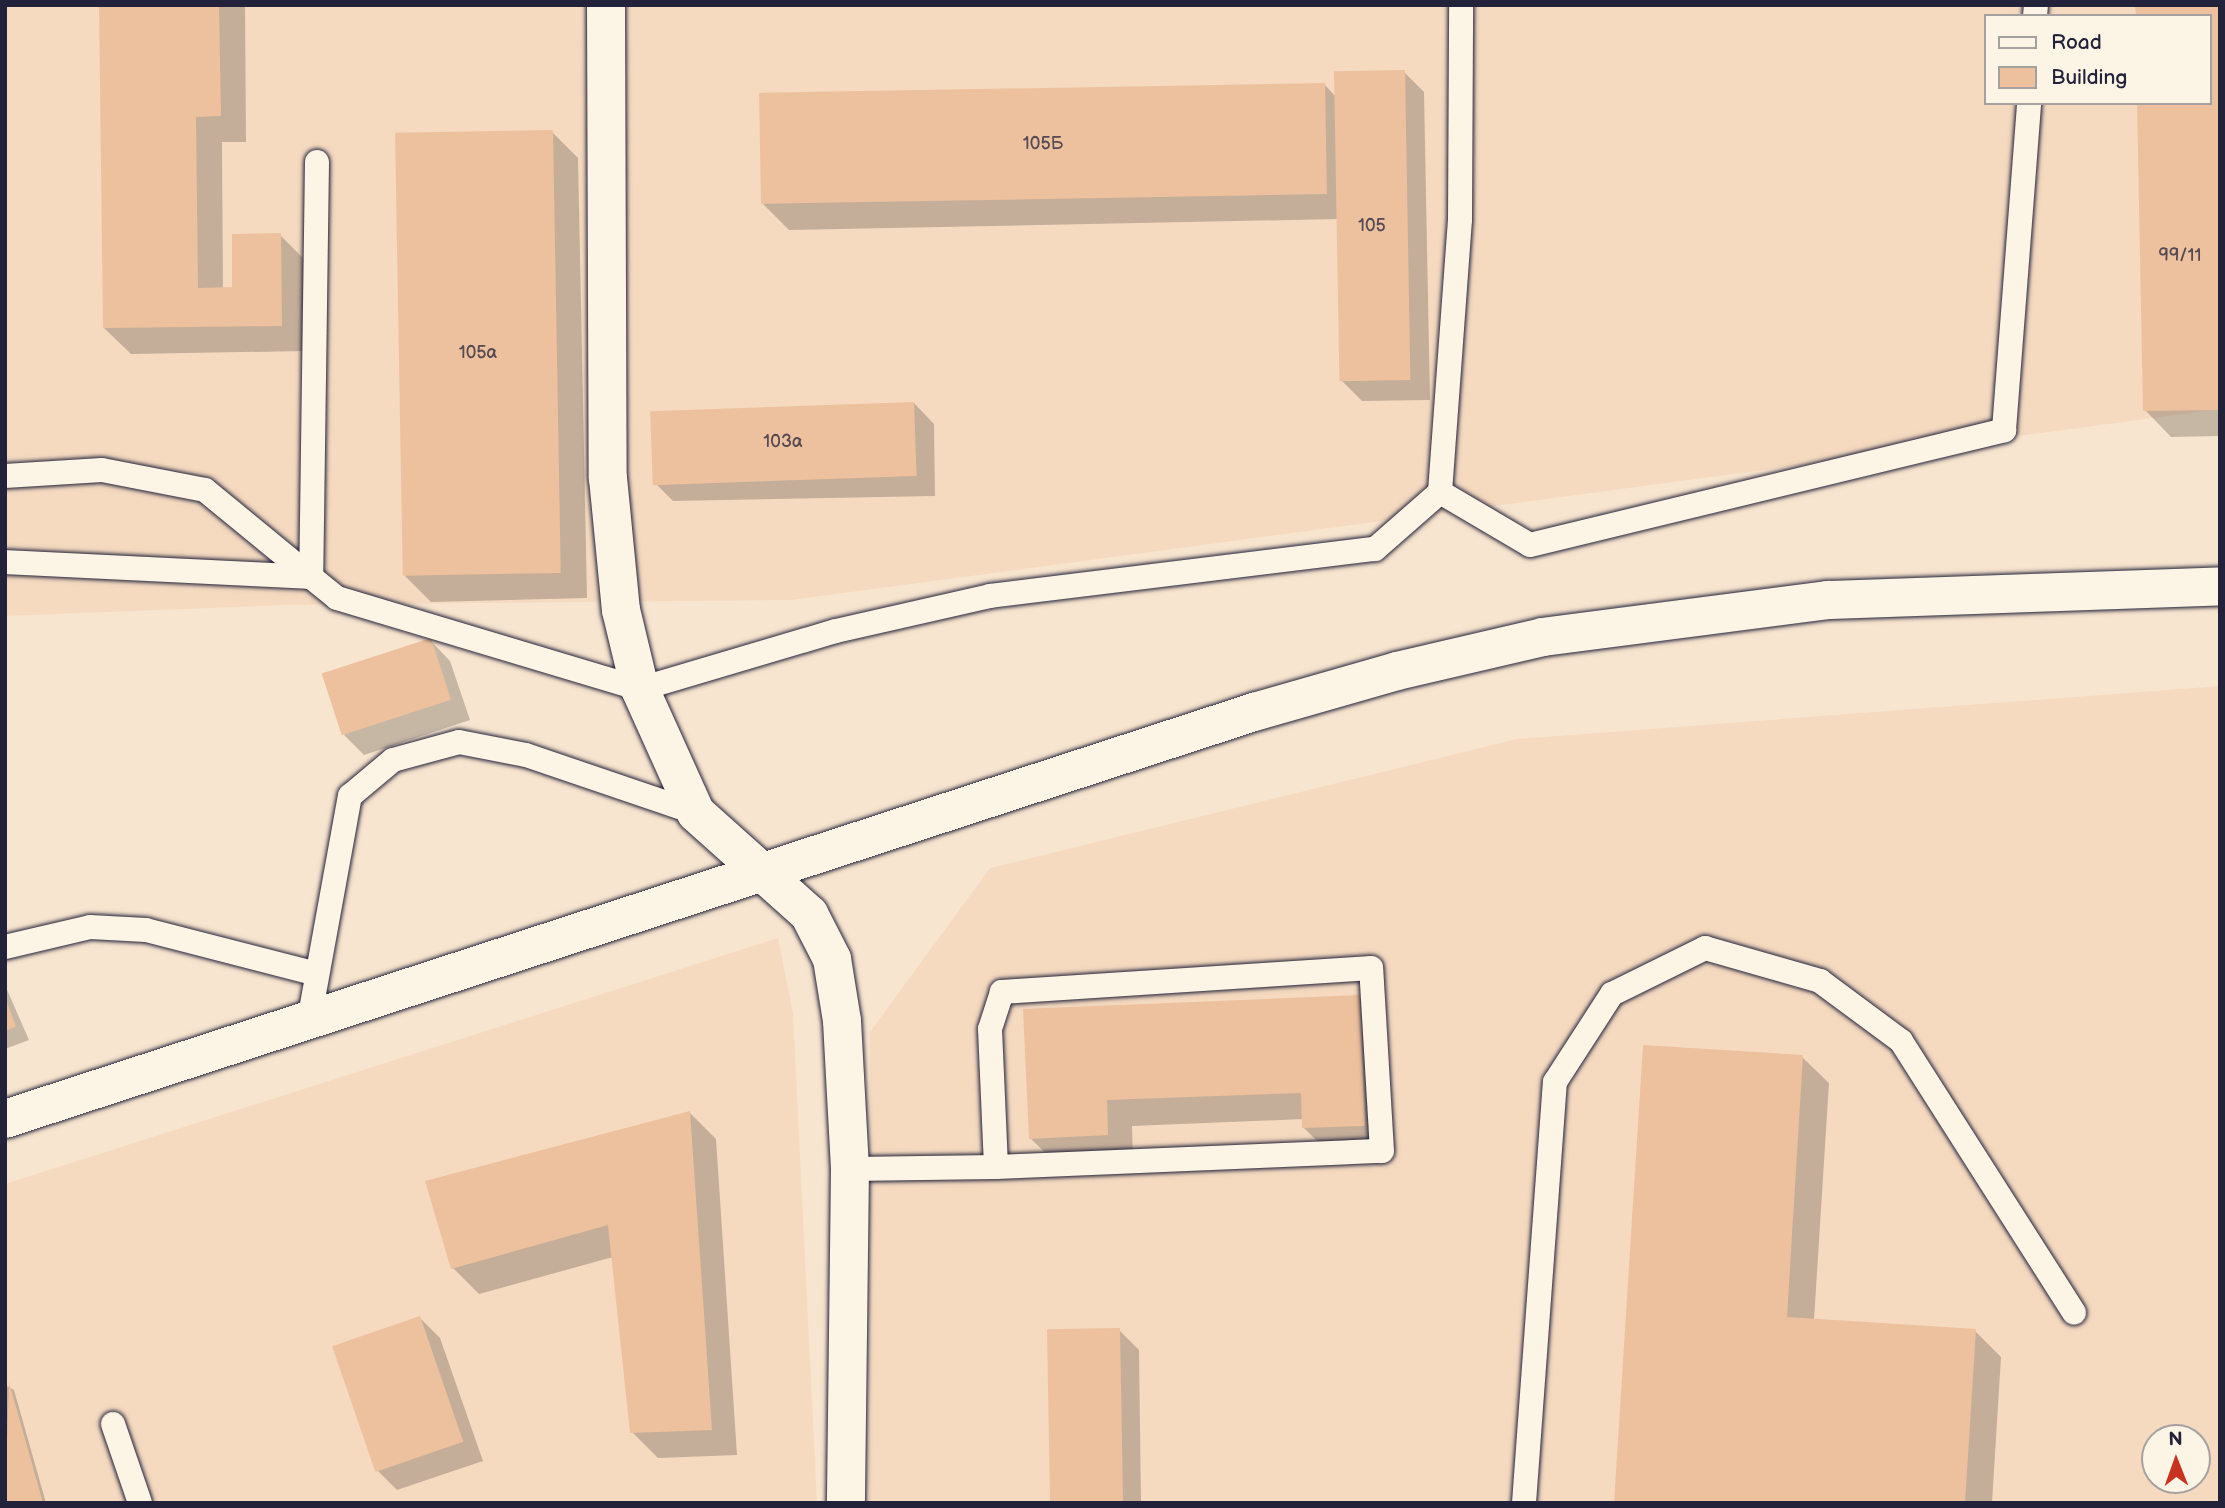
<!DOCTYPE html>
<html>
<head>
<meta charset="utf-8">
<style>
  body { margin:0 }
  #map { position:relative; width:2225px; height:1508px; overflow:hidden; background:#f8e5cf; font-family:"Balsamiq Sans",sans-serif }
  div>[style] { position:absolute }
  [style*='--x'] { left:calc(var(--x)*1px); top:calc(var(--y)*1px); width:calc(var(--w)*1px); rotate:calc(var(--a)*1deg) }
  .built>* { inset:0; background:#f5dac0 }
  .shadow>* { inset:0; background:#0003 }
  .building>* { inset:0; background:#edc19d; transform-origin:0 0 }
  .roads { filter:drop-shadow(0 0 2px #22223b) drop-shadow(0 0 2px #22223b) }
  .service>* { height:24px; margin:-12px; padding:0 12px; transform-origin:12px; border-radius:12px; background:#fcf5e5 }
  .minor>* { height:38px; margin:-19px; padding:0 19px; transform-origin:19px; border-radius:19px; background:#fcf5e5 }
  .primary>* { height:38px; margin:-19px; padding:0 19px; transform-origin:19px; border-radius:19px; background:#fcf5e5 }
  span { translate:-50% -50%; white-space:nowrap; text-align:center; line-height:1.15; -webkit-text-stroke:6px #fcf5e5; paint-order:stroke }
  .number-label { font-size:18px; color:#554a54 }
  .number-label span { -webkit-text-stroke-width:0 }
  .frame { position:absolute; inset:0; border:7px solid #22223b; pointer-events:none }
  .legend { position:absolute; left:1984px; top:14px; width:228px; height:91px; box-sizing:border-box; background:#fcf5e5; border:2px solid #a5a1a1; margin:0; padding:9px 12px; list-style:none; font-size:21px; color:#22223b }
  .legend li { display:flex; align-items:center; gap:14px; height:35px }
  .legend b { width:35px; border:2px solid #a5a1a1 }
  .north { position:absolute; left:2141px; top:1424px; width:70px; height:70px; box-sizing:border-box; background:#fcf5e5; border:2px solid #a5a1a1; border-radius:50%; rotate:359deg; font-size:19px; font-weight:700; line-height:28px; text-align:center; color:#22223b }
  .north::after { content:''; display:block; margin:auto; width:24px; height:32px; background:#c8321e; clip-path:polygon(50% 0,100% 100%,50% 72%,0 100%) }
</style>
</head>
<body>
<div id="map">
  <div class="built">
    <i style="clip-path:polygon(evenodd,5px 5px,2220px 5px,2220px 409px,791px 600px,286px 605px,5px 616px,5px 5px,1985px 16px,2209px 16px,2209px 103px,1985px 103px,1985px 16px)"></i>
    <i style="clip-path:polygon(evenodd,2220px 686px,2220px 1503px,869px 1503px,870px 1032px,990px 868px,1517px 739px,2220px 686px,2155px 1438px,2197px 1438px,2197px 1480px,2155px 1480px,2155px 1438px)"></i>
    <i style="clip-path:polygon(778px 938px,793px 1013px,817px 1503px,5px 1503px,5px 1184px)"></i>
  </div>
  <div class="shadow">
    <i style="clip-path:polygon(101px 5px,245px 5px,246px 142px,222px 142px,223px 289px,234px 289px,280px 235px,306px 261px,307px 351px,131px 354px,104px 328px)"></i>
    <i style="clip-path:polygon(2220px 5px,2220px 436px,2171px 437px,2145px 410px,2209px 103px,2209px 16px)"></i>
    <i style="clip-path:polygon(1404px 72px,1424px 92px,1430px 400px,1362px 401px,1342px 381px,1339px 219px,789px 230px,763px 204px,1324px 84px,1336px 97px)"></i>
    <i style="clip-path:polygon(552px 132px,578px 158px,587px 598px,431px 602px,405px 576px)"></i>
    <i style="clip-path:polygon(914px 403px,934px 424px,935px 496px,673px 501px,653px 481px)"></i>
    <i style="clip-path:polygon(430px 640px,450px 661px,470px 720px,364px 755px,344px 735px)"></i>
    <i style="clip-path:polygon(5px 985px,29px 1040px,5px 1049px)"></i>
    <i style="clip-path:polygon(1359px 997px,1386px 1023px,1390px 1152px,1330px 1154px,1304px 1128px,1304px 1119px,1132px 1126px,1133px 1161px,1057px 1164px,1030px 1138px,1025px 1010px)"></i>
    <i style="clip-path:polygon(1802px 1057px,1829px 1083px,1814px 1320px,1975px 1331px,2001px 1357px,1992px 1503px,1616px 1503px)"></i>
    <i style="clip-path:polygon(690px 1113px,716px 1139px,737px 1455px,658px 1458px,632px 1432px,613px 1257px,479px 1294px,453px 1268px)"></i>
    <i style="clip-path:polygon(420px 1318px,440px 1338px,483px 1461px,397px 1490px,377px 1470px)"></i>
    <i style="clip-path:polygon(1119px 1330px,1139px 1350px,1141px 1503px,1051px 1503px)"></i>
    <i style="clip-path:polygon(5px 1385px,14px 1390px,46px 1503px,5px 1503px)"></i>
  </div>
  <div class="building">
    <i style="clip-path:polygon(99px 5px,219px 5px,221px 116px,196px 117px,198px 288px,232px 287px,232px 234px,281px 233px,282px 326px,103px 328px)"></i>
    <i style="clip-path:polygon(2135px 5px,2220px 5px,2220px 410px,2143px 411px,2137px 103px,2209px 103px,2209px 16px,2136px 16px)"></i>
    <i style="left:1405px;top:70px;width:310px;height:71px;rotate:89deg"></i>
    <i style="left:1325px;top:83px;width:111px;height:566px;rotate:89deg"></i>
    <i style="left:553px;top:130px;width:443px;height:158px;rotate:89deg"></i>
    <i style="left:914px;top:402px;width:74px;height:264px;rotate:88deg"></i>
    <i style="left:431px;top:638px;width:65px;height:115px;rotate:72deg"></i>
    <i style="clip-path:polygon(1360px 995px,1365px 1126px,1302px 1128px,1301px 1093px,1107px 1100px,1108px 1135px,1029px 1139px,1023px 1009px)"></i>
    <i style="clip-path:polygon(5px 997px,16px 1027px,5px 1031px)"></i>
    <i style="clip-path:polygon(1643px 1045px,1803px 1055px,1787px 1317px,1976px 1329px,1965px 1503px,1614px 1503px)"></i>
    <i style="clip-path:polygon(690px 1111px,712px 1430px,630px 1433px,608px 1225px,451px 1269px,425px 1181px)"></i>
    <i style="left:420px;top:1316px;width:133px;height:93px;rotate:71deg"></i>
    <i style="left:1120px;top:1328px;width:175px;height:73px;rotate:89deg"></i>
    <i style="clip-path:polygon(9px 1382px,43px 1503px,5px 1503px)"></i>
  </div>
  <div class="roads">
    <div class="service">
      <i style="--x:2035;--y:16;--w:11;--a:-85"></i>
      <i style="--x:317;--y:162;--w:415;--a:90.8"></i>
      <i style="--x:311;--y:577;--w:33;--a:39"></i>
      <i style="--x:337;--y:598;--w:316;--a:16.7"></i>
      <i style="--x:640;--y:689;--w:204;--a:-16.5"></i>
      <i style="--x:836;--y:631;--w:158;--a:-12.8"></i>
      <i style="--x:990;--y:596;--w:388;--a:-7"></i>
      <i style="--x:1375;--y:549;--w:86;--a:-41.2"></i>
      <i style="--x:1440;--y:492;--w:273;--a:-85.8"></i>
      <i style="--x:1460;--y:220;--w:215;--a:-89.7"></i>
      <i style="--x:5;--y:476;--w:97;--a:-3.5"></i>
      <i style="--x:102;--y:470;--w:105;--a:11"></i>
      <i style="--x:205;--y:490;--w:137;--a:39.4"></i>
      <i style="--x:311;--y:577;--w:306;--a:-177.2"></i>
      <i style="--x:1440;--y:492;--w:104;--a:30.5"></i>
      <i style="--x:1530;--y:545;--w:488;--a:-13.6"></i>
      <i style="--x:2004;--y:430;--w:328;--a:-85.6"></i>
      <i style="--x:5;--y:947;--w:87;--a:-13.2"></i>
      <i style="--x:90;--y:927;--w:56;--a:3.1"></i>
      <i style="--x:146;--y:930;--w:173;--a:14.4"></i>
      <i style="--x:309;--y:1021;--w:229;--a:-79.7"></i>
      <i style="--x:350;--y:796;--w:56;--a:-39.9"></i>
      <i style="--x:393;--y:760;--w:68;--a:-15.3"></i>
      <i style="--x:459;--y:742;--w:68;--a:11"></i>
      <i style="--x:526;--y:755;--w:180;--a:18.8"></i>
      <i style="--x:850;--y:1169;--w:146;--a:-0.8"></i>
      <i style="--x:996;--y:1167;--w:386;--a:-2.4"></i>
      <i style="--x:1382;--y:1151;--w:183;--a:-93.4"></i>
      <i style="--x:1371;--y:968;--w:370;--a:176.3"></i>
      <i style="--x:1002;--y:992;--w:39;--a:108"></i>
      <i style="--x:990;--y:1029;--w:138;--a:87.5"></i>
      <i style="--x:113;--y:1424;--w:83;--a:71.1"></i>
      <i style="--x:1524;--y:1503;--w:422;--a:-85.8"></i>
      <i style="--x:1555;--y:1082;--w:105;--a:-57.1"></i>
      <i style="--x:1612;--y:994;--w:104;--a:-26.3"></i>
      <i style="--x:1705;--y:948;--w:120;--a:16"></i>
      <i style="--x:1820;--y:981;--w:101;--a:36.5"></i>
      <i style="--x:1901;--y:1041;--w:322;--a:57.5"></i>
    </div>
    <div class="minor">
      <i style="--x:606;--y:5;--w:473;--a:89.8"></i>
      <i style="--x:608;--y:478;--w:133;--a:84.4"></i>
      <i style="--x:621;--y:610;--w:81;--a:76.5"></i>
      <i style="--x:640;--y:689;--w:136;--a:65.7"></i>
      <i style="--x:696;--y:813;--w:152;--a:41.8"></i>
      <i style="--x:809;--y:914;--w:51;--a:62.9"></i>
      <i style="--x:832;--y:959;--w:63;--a:80.8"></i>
      <i style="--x:842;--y:1021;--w:148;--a:86.9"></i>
      <i style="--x:850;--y:1169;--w:334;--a:90.7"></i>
    </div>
    <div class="primary">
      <i style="--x:5;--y:1119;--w:1314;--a:-18.05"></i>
      <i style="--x:1254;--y:712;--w:149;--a:-16"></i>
      <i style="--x:1397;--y:671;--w:150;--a:-13.1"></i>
      <i style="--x:1543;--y:637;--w:287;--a:-7.4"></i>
      <i style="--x:1828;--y:600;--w:392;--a:-2"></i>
    </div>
  </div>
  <div class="number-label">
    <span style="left:1043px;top:144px">105Б</span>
    <span style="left:1372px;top:226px">105</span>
    <span style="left:2180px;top:256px">99/11</span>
    <span style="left:478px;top:353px">105а</span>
    <span style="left:783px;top:442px">103а</span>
  </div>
  <div class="frame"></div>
  <ul class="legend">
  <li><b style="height:9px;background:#fcf5e5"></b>Road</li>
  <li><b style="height:19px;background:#edc19d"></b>Building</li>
  </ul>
  <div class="north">N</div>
</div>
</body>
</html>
